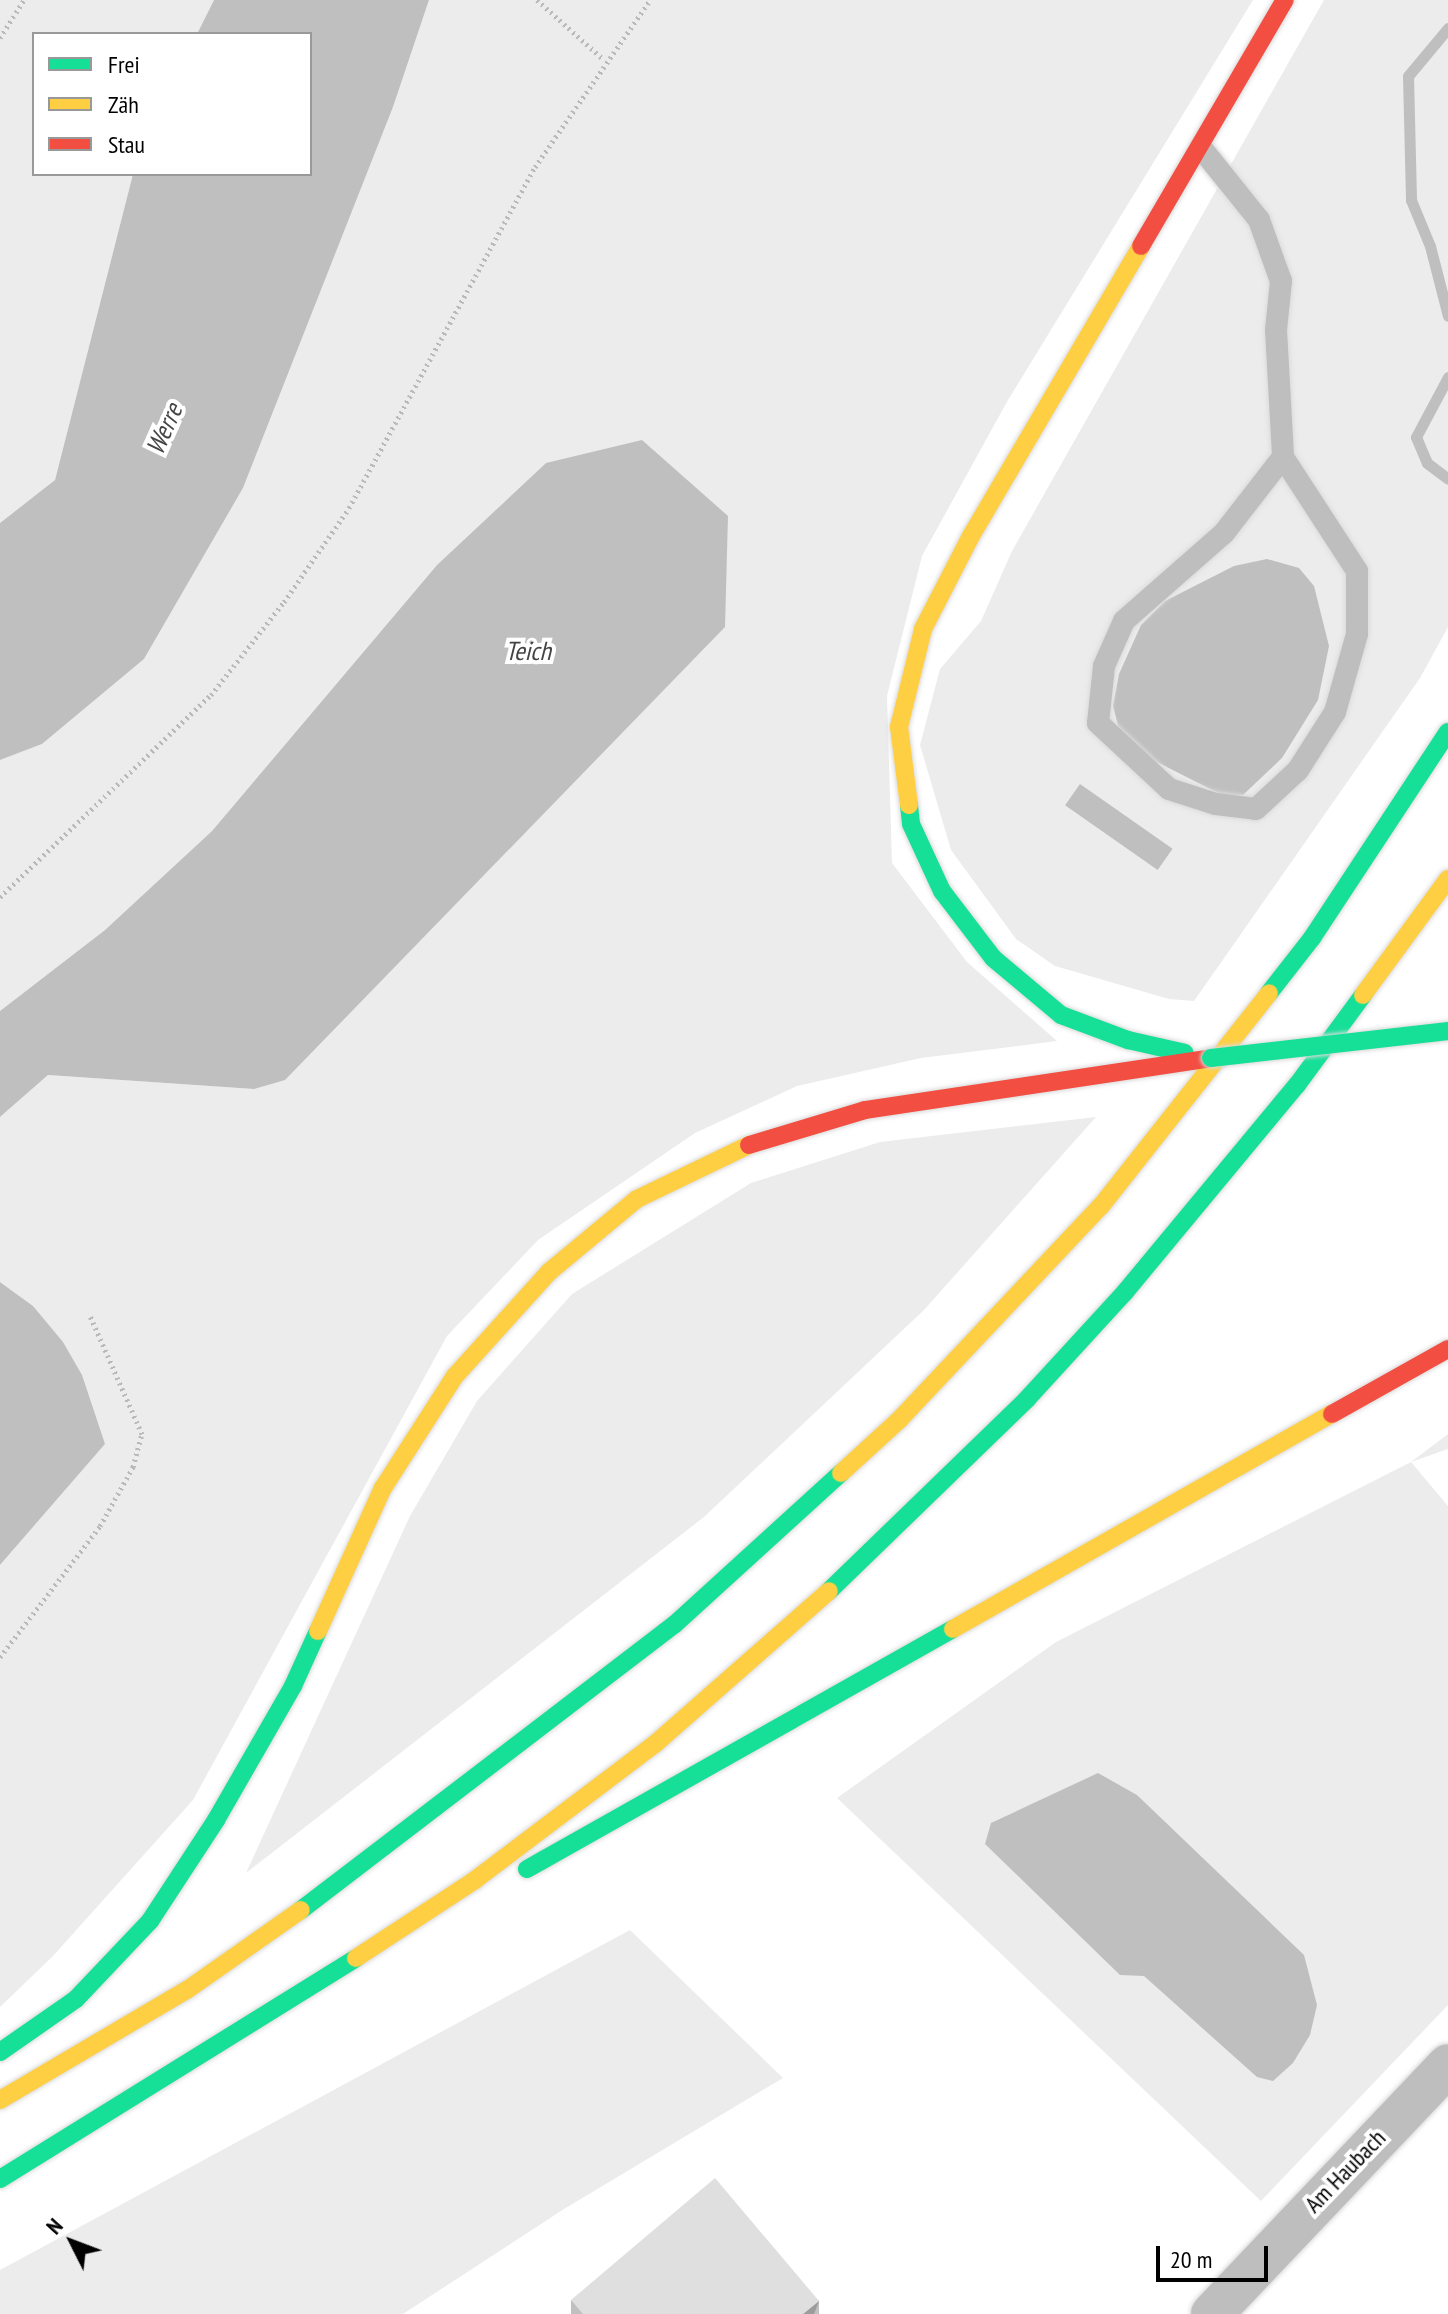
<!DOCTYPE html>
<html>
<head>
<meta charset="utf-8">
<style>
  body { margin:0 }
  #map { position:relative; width:1448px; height:2314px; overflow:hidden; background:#fff; font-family:"PT Sans Narrow",sans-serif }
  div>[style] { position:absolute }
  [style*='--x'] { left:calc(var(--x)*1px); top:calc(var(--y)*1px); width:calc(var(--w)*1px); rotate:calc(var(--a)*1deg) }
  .green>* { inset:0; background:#ececec }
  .water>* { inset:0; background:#bfbfbf; transform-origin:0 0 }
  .stream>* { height:11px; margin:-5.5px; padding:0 5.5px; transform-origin:5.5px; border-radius:5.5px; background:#bfbfbf }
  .path>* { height:5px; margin-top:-2.5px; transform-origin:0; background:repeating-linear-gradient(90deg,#b9b9b9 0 2px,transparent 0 6px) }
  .roads { filter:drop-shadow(0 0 2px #dbdbdb) drop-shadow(0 0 2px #dbdbdb) }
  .lane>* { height:22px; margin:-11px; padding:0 11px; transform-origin:11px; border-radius:11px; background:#bebebe }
  .street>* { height:42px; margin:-21px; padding:0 21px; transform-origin:21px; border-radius:21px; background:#bebebe }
  .fast>* { height:18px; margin:-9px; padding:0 9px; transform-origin:9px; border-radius:9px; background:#16e098 }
  .slow>* { height:18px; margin:-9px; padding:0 9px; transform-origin:9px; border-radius:9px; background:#ffcf43 }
  .jam>* { height:18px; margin:-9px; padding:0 9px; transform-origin:9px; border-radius:9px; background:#f24e42 }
  .bridges { filter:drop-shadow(0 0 2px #dbdbdb) drop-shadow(0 0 2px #dbdbdb) }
  .fast-bridge>* { height:18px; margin:-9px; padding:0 9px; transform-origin:9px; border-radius:9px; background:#16e098 }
  .wall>* { inset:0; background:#c0c0c0; transform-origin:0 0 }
  .shaded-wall>* { inset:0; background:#9c9c9c }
  .building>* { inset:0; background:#dfdfdf }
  span { translate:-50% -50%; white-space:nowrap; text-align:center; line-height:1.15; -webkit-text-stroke:8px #fff; paint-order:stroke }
  .street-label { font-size:24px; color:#000 }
  .water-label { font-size:26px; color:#444; font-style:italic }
  .legend { position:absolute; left:32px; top:32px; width:280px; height:144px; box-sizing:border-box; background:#fff; border:2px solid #999; margin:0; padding:10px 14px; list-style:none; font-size:24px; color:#000 }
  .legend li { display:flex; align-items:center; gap:16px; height:40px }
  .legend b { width:40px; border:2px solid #999 }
  .north { position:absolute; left:32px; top:2202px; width:80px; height:80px; -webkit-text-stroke:6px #fff; paint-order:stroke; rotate:312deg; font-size:22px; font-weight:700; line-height:32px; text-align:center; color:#000 }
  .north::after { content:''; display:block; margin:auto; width:28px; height:36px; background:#000; clip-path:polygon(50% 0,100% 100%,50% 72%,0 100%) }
  .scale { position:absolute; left:1156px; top:2246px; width:112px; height:36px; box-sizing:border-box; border:4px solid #000; border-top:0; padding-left:10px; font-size:24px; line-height:28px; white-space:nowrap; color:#000; -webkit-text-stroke:6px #fff; paint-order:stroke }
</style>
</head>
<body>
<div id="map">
  <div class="green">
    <i style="clip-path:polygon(0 0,214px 0,197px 34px,34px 34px,34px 174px,133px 174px,55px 480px,0 523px)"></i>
    <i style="clip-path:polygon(429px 0,1253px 0,1008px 400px,922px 556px,887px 696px,892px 863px,967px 962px,1057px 1041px,921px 1058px,797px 1086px,695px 1133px,538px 1240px,447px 1336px,193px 1800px,53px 1956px,0 2007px,0 1565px,105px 1444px,33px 1306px,0 1282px,0 1117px,48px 1075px,254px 1089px,546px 463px,437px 565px,212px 831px,105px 930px,0 1011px,0 760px,42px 744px,144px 659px,243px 488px,393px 107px)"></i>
    <i style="clip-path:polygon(1324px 0,1448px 0,1448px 627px,1420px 678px,1194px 1001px,1169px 999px,1055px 966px,1016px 939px,951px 850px,920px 745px,940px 669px,981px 621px,1012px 551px)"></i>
    <i style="clip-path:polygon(1096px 1117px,924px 1310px,704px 1517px,246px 1873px,410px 1516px,477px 1401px,572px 1294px,751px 1183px,880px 1142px)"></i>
    <i style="clip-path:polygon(1448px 1434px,1448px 1449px,1411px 1462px,1448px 1506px,1448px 2005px,1261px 2201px,837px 1798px,1056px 1642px,1411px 1462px)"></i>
    <i style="clip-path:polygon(630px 1930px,783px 2078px,564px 2209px,403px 2314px,0 2314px,0 2270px)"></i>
  </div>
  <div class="water">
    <i style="clip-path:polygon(214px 0,429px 0,393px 107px,243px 488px,144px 659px,42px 744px,0 760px,0 523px,55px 480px,133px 174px,310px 174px,310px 34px,197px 34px)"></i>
    <i style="clip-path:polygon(642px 440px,728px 516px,725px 627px,285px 1080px,254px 1089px,48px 1075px,0 1117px,0 1011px,105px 930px,212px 831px,437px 565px,546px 463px)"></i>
    <i style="clip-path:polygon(1267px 559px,1299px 568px,1314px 586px,1329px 646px,1318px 700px,1282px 758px,1243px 795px,1222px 795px,1153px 760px,1119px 729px,1113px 706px,1119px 674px,1141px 625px,1165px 601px,1234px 566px)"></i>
    <i style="left:1080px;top:784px;width:113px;height:26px;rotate:35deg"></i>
    <i style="clip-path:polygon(0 1282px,33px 1306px,63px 1342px,82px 1375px,105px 1444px,0 1565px)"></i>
    <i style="clip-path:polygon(1098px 1773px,1137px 1795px,1304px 1955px,1317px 2005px,1310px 2035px,1293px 2063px,1273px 2081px,1257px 2077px,1144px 1976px,1120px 1975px,985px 1844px,991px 1823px)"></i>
  </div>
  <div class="stream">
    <i style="--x:1448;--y:28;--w:62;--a:129.8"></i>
    <i style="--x:1408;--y:76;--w:124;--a:88.6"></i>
    <i style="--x:1411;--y:200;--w:50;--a:67.6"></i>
    <i style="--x:1430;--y:246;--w:72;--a:75.6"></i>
    <i style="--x:1448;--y:377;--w:68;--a:118.1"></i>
    <i style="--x:1416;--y:437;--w:28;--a:67"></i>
    <i style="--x:1427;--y:463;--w:26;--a:37"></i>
  </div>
  <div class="path">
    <i style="--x:537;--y:0;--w:90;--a:41.8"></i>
    <i style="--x:0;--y:38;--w:45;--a:-57.7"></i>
    <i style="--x:0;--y:897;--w:292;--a:-43.8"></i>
    <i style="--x:211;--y:695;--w:118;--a:-51.9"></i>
    <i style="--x:284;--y:602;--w:114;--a:-55.3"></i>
    <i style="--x:349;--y:508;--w:388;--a:-61.4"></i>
    <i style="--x:535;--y:167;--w:203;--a:-55.4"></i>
    <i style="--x:0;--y:1657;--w:165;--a:-52.6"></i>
    <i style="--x:100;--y:1526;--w:68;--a:-60.8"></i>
    <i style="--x:133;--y:1467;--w:34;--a:-75"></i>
    <i style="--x:142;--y:1434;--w:132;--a:-113.7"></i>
  </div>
  <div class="roads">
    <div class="lane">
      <i style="--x:1202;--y:149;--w:91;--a:51.2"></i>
      <i style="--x:1259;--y:220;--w:65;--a:70.2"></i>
      <i style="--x:1281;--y:281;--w:49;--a:95.8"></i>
      <i style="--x:1276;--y:330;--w:127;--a:86.8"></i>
      <i style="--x:1283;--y:457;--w:96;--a:127.8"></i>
      <i style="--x:1224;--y:533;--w:133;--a:138.7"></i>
      <i style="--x:1124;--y:621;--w:49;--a:114"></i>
      <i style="--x:1104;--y:666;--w:57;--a:96"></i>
      <i style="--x:1098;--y:723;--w:97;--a:42.9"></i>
      <i style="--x:1169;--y:789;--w:49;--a:17.7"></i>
      <i style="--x:1216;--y:804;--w:40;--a:7.1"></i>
      <i style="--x:1256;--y:809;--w:57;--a:-42.9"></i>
      <i style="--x:1298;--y:770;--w:69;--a:-57.5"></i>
      <i style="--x:1335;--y:712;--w:81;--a:-74.2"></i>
      <i style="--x:1357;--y:634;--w:63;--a:-90"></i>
      <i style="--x:1357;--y:571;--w:136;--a:-123"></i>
    </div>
    <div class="street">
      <i style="--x:1212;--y:2314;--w:343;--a:-46.5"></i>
    </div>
    <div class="fast">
      <i style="--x:909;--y:805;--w:19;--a:84"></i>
      <i style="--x:911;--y:824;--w:74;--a:65.2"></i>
      <i style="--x:942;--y:891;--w:84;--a:52.7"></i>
      <i style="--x:993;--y:958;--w:89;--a:40"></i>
      <i style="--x:1061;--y:1015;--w:72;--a:20.5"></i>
      <i style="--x:1128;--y:1040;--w:58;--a:12.8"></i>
      <i style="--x:1269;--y:993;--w:70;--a:-52"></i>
      <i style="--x:1312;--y:938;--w:247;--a:-56.6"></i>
      <i style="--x:829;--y:1591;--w:276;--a:-44.1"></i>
      <i style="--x:1027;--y:1399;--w:145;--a:-47.5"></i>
      <i style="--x:1125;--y:1292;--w:269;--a:-50.3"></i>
      <i style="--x:1297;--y:1085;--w:112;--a:-53.7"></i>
      <i style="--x:527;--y:1869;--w:489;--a:-29.4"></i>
      <i style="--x:301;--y:1910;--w:471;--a:-37.4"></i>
      <i style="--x:675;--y:1624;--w:224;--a:-42.3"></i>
      <i style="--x:0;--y:2052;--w:93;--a:-34.9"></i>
      <i style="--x:76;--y:1999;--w:108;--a:-46.5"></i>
      <i style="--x:150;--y:1921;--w:121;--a:-56.8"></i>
      <i style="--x:216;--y:1820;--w:155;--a:-60.1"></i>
      <i style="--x:293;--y:1686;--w:60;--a:-65.6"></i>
      <i style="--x:0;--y:2179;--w:419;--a:-31.8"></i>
    </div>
    <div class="slow">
      <i style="--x:909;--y:805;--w:79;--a:-97.3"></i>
      <i style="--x:899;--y:727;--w:101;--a:-76.2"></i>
      <i style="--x:923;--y:629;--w:105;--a:-62.7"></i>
      <i style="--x:971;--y:536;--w:336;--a:-59.6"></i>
      <i style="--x:1363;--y:995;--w:144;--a:-53.8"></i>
      <i style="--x:841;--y:1473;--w:79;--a:-42.4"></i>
      <i style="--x:899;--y:1420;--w:294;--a:-46.7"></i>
      <i style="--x:1101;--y:1206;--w:271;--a:-51.7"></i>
      <i style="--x:953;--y:1629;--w:436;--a:-29.6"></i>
      <i style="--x:318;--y:1631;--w:157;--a:-65.6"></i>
      <i style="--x:383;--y:1488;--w:133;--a:-57.3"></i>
      <i style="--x:455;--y:1376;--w:140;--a:-47.9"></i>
      <i style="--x:549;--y:1272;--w:114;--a:-39.7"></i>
      <i style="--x:637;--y:1199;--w:124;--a:-25.7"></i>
      <i style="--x:356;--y:1958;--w:142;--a:-33.2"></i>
      <i style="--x:475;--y:1880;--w:227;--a:-37.1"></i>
      <i style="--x:656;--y:1743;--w:230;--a:-41.3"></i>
      <i style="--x:0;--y:2100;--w:217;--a:-30.5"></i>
      <i style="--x:187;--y:1990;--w:139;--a:-35.1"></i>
    </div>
    <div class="jam">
      <i style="--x:1141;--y:246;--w:285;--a:-59.7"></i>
      <i style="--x:749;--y:1145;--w:121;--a:-16.8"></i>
      <i style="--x:865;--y:1110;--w:350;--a:-8.5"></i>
      <i style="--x:1332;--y:1414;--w:133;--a:-29.3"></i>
    </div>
  </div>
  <div class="bridges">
    <div class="fast-bridge">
      <i style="--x:1211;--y:1058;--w:239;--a:-6.5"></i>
    </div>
  </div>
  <div class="wall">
    <i style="left:571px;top:2300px;width:248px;height:15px"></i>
  </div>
  <div class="shaded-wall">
    <i style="clip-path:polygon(819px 2301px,814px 2314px,803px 2314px)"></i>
  </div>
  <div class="building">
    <i style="clip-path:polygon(715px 2178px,819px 2301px,803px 2314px,583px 2314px,571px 2300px)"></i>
  </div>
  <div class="street-label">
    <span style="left:1345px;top:2171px;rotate:-46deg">Am Haubach</span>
  </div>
  <div class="water-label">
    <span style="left:164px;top:429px;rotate:-66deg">Werre</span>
    <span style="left:528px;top:651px">Teich</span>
  </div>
  <ul class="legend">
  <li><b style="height:10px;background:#16e098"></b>Frei</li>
  <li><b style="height:10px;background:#ffcf43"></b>Zäh</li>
  <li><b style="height:10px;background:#f24e42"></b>Stau</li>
  </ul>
  <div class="north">N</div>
  <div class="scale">20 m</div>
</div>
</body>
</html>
